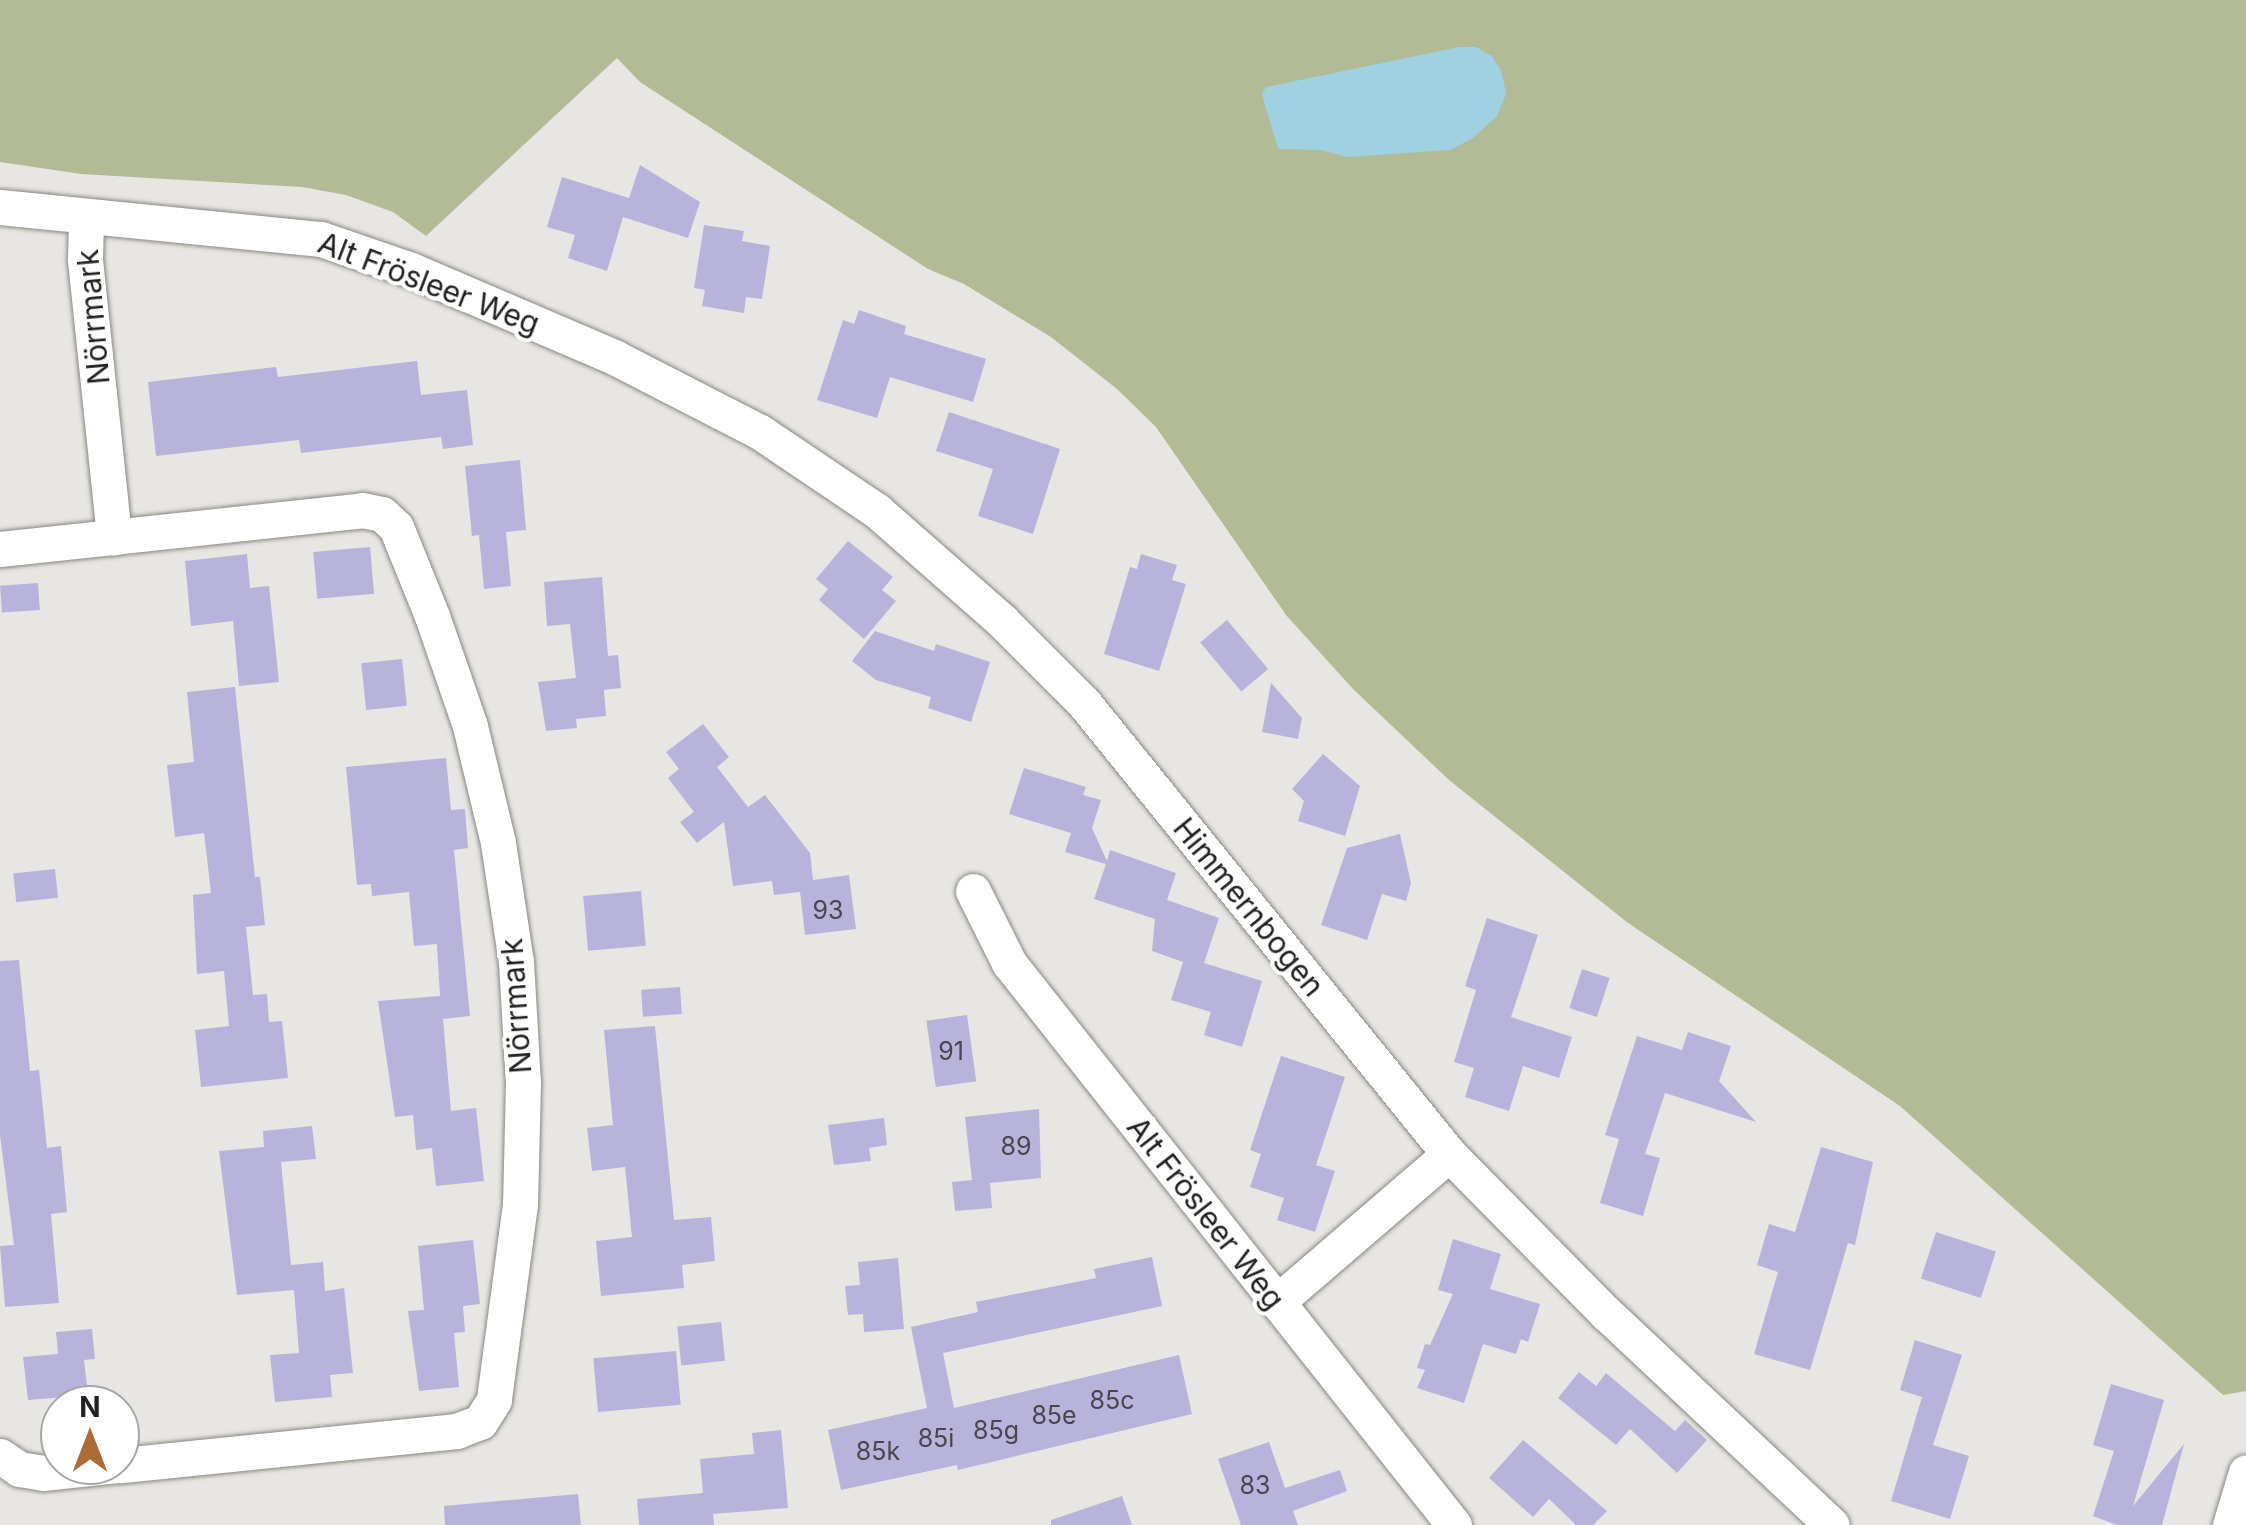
<!DOCTYPE html>
<html>
<head>
<meta charset="utf-8">
<style>
  body { margin:0 }
  #map { position:relative; width:2246px; height:1525px; overflow:hidden; background:#e8e6e2; font-family:Inter,sans-serif }
  div>[style] { position:absolute }
  [style*='--x'] { left:calc(var(--x)*1px); top:calc(var(--y)*1px); width:calc(var(--w)*1px); rotate:calc(var(--a)*1deg) }
  .green>* { inset:0; background:#b2bb95 }
  .water>* { inset:0; background:#9fd1e1 }
  .building>* { inset:0; background:#b8b3db; transform-origin:0 0 }
  .roads { filter:drop-shadow(0 0 2px #898783) drop-shadow(0 0 2px #898783) }
  .street>* { height:35px; margin:-17.5px; padding:0 17.5px; transform-origin:17.5px; border-radius:17.5px; background:#fff }
  span { translate:-50% -50%; white-space:nowrap; text-align:center; line-height:1.15; -webkit-text-stroke:8px #fff; paint-order:stroke }
  .number-label { font-size:25px; color:#48464f }
  .number-label span { -webkit-text-stroke-width:0 }
  .street-label { font-size:30px; color:#222120 }
  .north { position:absolute; left:40px; top:1385px; width:100px; height:100px; box-sizing:border-box; background:#fff; border:2px solid #a7a6a6; border-radius:50%; rotate:0deg; font-size:28px; font-weight:700; line-height:40px; text-align:center; color:#222120 }
  .north::after { content:''; display:block; margin:auto; width:35px; height:45px; background:#ac6c35; clip-path:polygon(50% 0,100% 100%,50% 72%,0 100%) }
</style>
</head>
<body>
<div id="map">
  <div class="green">
    <i style="clip-path:polygon(0 0,2246px 0,2246px 1391px,2223px 1395px,1900px 1106px,1628px 923px,1449px 780px,1353px 689px,1286px 615px,1156px 427px,1117px 389px,1051px 337px,964px 284px,928px 269px,640px 82px,617px 58px,426px 236px,393px 212px,346px 195px,302px 187px,81px 174px,0 162px)"></i>
  </div>
  <div class="water">
    <i style="clip-path:polygon(1459px 47px,1476px 47px,1492px 56px,1502px 72px,1506px 94px,1497px 116px,1473px 138px,1450px 150px,1348px 157px,1321px 150px,1278px 149px,1262px 94px,1266px 87px)"></i>
  </div>
  <div class="building">
    <i style="clip-path:polygon(640px 165px,700px 202px,688px 238px,623px 217px,607px 271px,568px 258px,575px 235px,547px 227px,562px 177px,629px 198px)"></i>
    <i style="clip-path:polygon(704px 225px,744px 231px,742px 241px,770px 246px,762px 299px,746px 297px,744px 313px,702px 306px,705px 290px,694px 288px)"></i>
    <i style="clip-path:polygon(859px 310px,906px 326px,904px 334px,986px 359px,973px 402px,890px 377px,877px 418px,817px 400px,843px 320px,854px 324px)"></i>
    <i style="clip-path:polygon(417px 361px,421px 395px,467px 390px,473px 445px,443px 449px,441px 437px,301px 453px,299px 440px,156px 456px,148px 382px,276px 367px,278px 377px)"></i>
    <i style="clip-path:polygon(949px 412px,1060px 449px,1033px 534px,978px 516px,993px 469px,936px 451px)"></i>
    <i style="clip-path:polygon(520px 460px,526px 530px,506px 532px,511px 586px,484px 589px,479px 535px,472px 536px,465px 466px)"></i>
    <i style="clip-path:polygon(848px 541px,893px 577px,882px 590px,896px 601px,864px 639px,819px 600px,828px 589px,816px 579px)"></i>
    <i style="left:370px;top:547px;width:47px;height:57px;rotate:85deg"></i>
    <i style="clip-path:polygon(247px 554px,250px 588px,269px 586px,279px 682px,239px 686px,233px 621px,191px 626px,185px 561px)"></i>
    <i style="clip-path:polygon(1141px 554px,1177px 565px,1172px 580px,1186px 584px,1159px 671px,1104px 654px,1130px 567px,1137px 569px)"></i>
    <i style="clip-path:polygon(602px 577px,608px 656px,618px 655px,621px 688px,604px 690px,606px 716px,576px 719px,577px 728px,546px 731px,538px 682px,576px 678px,570px 624px,547px 626px,544px 582px)"></i>
    <i style="left:38px;top:583px;width:27px;height:38px;rotate:86deg"></i>
    <i style="left:1227px;top:620px;width:64px;height:35px;rotate:50deg"></i>
    <i style="clip-path:polygon(875px 631px,934px 651px,936px 644px,990px 662px,971px 722px,928px 708px,931px 697px,876px 680px,852px 661px)"></i>
    <i style="left:402px;top:659px;width:47px;height:41px;rotate:84deg"></i>
    <i style="clip-path:polygon(1271px 683px,1302px 718px,1298px 739px,1262px 732px)"></i>
    <i style="clip-path:polygon(235px 687px,255px 877px,260px 877px,265px 925px,246px 927px,253px 995px,267px 994px,269px 1022px,282px 1021px,288px 1078px,201px 1087px,195px 1030px,229px 1026px,224px 971px,197px 974px,193px 895px,211px 893px,204px 833px,175px 837px,167px 765px,194px 762px,187px 692px)"></i>
    <i style="clip-path:polygon(703px 724px,729px 757px,717px 767px,748px 807px,765px 795px,810px 853px,813px 880px,849px 875px,856px 929px,805px 935px,800px 892px,774px 895px,772px 881px,733px 886px,724px 822px,697px 843px,680px 822px,694px 812px,668px 778px,679px 769px,666px 752px)"></i>
    <i style="clip-path:polygon(1323px 754px,1360px 786px,1345px 836px,1298px 821px,1304px 801px,1292px 789px)"></i>
    <i style="clip-path:polygon(446px 758px,451px 810px,465px 809px,468px 848px,454px 850px,470px 1016px,443px 1019px,451px 1111px,476px 1108px,484px 1181px,436px 1186px,432px 1148px,416px 1150px,413px 1115px,395px 1117px,378px 1001px,440px 996px,437px 944px,414px 946px,409px 892px,372px 896px,371px 884px,357px 885px,346px 767px)"></i>
    <i style="clip-path:polygon(1024px 768px,1086px 787px,1083px 795px,1101px 800px,1092px 828px,1107px 861px,1110px 850px,1176px 873px,1167px 900px,1219px 918px,1204px 963px,1262px 981px,1242px 1047px,1204px 1035px,1211px 1012px,1171px 1000px,1183px 962px,1152px 951px,1155px 919px,1094px 899px,1106px 864px,1065px 852px,1071px 833px,1009px 814px)"></i>
    <i style="clip-path:polygon(1400px 834px,1411px 883px,1406px 901px,1382px 894px,1367px 940px,1321px 925px,1347px 848px)"></i>
    <i style="left:55px;top:869px;width:29px;height:42px;rotate:84deg"></i>
    <i style="left:641px;top:891px;width:55px;height:58px;rotate:85deg"></i>
    <i style="clip-path:polygon(1487px 918px,1538px 935px,1511px 1017px,1572px 1037px,1559px 1078px,1523px 1066px,1509px 1111px,1465px 1097px,1474px 1068px,1454px 1062px,1476px 990px,1465px 986px)"></i>
    <i style="clip-path:polygon(19px 960px,30px 1071px,39px 1070px,47px 1148px,61px 1146px,67px 1212px,51px 1214px,59px 1303px,5px 1307px,0 1246px,14px 1245px,0 1135px,0 961px)"></i>
    <i style="left:1582px;top:969px;width:29px;height:41px;rotate:18deg"></i>
    <i style="left:680px;top:987px;width:27px;height:39px;rotate:86deg"></i>
    <i style="left:967px;top:1015px;width:67px;height:41px;rotate:82deg"></i>
    <i style="clip-path:polygon(655px 1026px,674px 1220px,711px 1217px,715px 1261px,682px 1265px,684px 1288px,601px 1296px,596px 1241px,632px 1237px,625px 1167px,592px 1171px,587px 1128px,613px 1125px,604px 1030px)"></i>
    <i style="clip-path:polygon(1688px 1032px,1731px 1046px,1719px 1081px,1756px 1122px,1665px 1093px,1645px 1154px,1660px 1158px,1643px 1216px,1600px 1203px,1619px 1139px,1605px 1135px,1637px 1036px,1682px 1050px)"></i>
    <i style="clip-path:polygon(1281px 1056px,1345px 1077px,1316px 1165px,1335px 1171px,1315px 1232px,1277px 1220px,1284px 1198px,1250px 1187px,1261px 1154px,1250px 1150px)"></i>
    <i style="clip-path:polygon(1039px 1109px,1041px 1178px,990px 1183px,992px 1208px,955px 1211px,952px 1182px,972px 1180px,965px 1117px)"></i>
    <i style="clip-path:polygon(884px 1118px,887px 1145px,869px 1148px,871px 1161px,834px 1165px,828px 1125px)"></i>
    <i style="clip-path:polygon(312px 1126px,316px 1159px,281px 1162px,291px 1265px,323px 1262px,325px 1291px,344px 1288px,353px 1373px,330px 1375px,332px 1397px,275px 1402px,270px 1355px,299px 1353px,294px 1290px,237px 1295px,219px 1151px,264px 1147px,263px 1131px)"></i>
    <i style="clip-path:polygon(1821px 1147px,1873px 1162px,1855px 1245px,1848px 1243px,1810px 1370px,1754px 1354px,1778px 1272px,1757px 1265px,1769px 1224px,1795px 1232px)"></i>
    <i style="left:1936px;top:1232px;width:63px;height:49px;rotate:18deg"></i>
    <i style="clip-path:polygon(1453px 1239px,1501px 1254px,1490px 1289px,1540px 1304px,1528px 1342px,1521px 1339px,1516px 1354px,1483px 1344px,1464px 1403px,1417px 1388px,1425px 1370px,1417px 1368px,1425px 1344px,1430px 1345px,1453px 1294px,1438px 1290px)"></i>
    <i style="clip-path:polygon(473px 1240px,480px 1304px,463px 1306px,465px 1332px,454px 1333px,459px 1387px,419px 1391px,408px 1311px,424px 1310px,418px 1246px)"></i>
    <i style="clip-path:polygon(1152px 1257px,1162px 1306px,943px 1353px,954px 1408px,1179px 1355px,1192px 1414px,958px 1470px,957px 1465px,841px 1490px,828px 1430px,927px 1408px,911px 1327px,978px 1312px,976px 1302px,1096px 1278px,1094px 1269px)"></i>
    <i style="clip-path:polygon(898px 1258px,904px 1329px,864px 1332px,863px 1314px,848px 1315px,845px 1286px,860px 1285px,858px 1262px)"></i>
    <i style="left:721px;top:1322px;width:39px;height:44px;rotate:84deg"></i>
    <i style="clip-path:polygon(92px 1329px,95px 1359px,84px 1360px,88px 1395px,28px 1400px,23px 1357px,58px 1354px,56px 1332px)"></i>
    <i style="clip-path:polygon(1915px 1340px,1962px 1355px,1933px 1445px,1969px 1456px,1950px 1519px,1891px 1501px,1922px 1397px,1900px 1390px)"></i>
    <i style="left:676px;top:1351px;width:54px;height:83px;rotate:85deg"></i>
    <i style="clip-path:polygon(1579px 1372px,1596px 1386px,1606px 1373px,1675px 1431px,1685px 1420px,1707px 1440px,1677px 1473px,1630px 1429px,1616px 1445px,1558px 1398px)"></i>
    <i style="clip-path:polygon(2111px 1384px,2164px 1400px,2133px 1506px,2184px 1444px,2162px 1525px,2117px 1525px,2093px 1516px,2114px 1451px,2093px 1445px)"></i>
    <i style="clip-path:polygon(781px 1430px,788px 1508px,713px 1514px,714px 1525px,639px 1525px,637px 1499px,703px 1493px,700px 1459px,754px 1454px,752px 1433px)"></i>
    <i style="clip-path:polygon(1523px 1440px,1607px 1511px,1593px 1525px,1576px 1525px,1549px 1499px,1533px 1517px,1489px 1478px)"></i>
    <i style="clip-path:polygon(1269px 1442px,1285px 1488px,1340px 1470px,1347px 1491px,1293px 1511px,1298px 1525px,1241px 1525px,1218px 1459px)"></i>
    <i style="clip-path:polygon(578px 1494px,581px 1525px,445px 1525px,444px 1506px)"></i>
    <i style="clip-path:polygon(1122px 1496px,1132px 1525px,1051px 1525px,1051px 1520px)"></i>
  </div>
  <div class="roads">
    <div class="street">
      <i style="--x:0;--y:207;--w:323;--a:5.7"></i>
      <i style="--x:321;--y:239;--w:95;--a:19"></i>
      <i style="--x:411;--y:270;--w:221;--a:23.2"></i>
      <i style="--x:614;--y:357;--w:164;--a:27.2"></i>
      <i style="--x:760;--y:432;--w:141;--a:34"></i>
      <i style="--x:877;--y:511;--w:167;--a:41.3"></i>
      <i style="--x:1002;--y:621;--w:116;--a:45"></i>
      <i style="--x:1084;--y:703;--w:580;--a:51.02"></i>
      <i style="--x:1449;--y:1154;--w:225;--a:45.4"></i>
      <i style="--x:1607;--y:1314;--w:308;--a:43.2"></i>
      <i style="--x:86;--y:216;--w:44;--a:91.3"></i>
      <i style="--x:85;--y:260;--w:279;--a:84"></i>
      <i style="--x:0;--y:549;--w:364;--a:-6.1"></i>
      <i style="--x:362;--y:510;--w:20;--a:11"></i>
      <i style="--x:382;--y:514;--w:19;--a:43"></i>
      <i style="--x:396;--y:527;--w:96;--a:68"></i>
      <i style="--x:432;--y:616;--w:116;--a:70.9"></i>
      <i style="--x:470;--y:726;--w:120;--a:76.5"></i>
      <i style="--x:498;--y:843;--w:120;--a:81.4"></i>
      <i style="--x:516;--y:962;--w:120;--a:86.7"></i>
      <i style="--x:523;--y:1082;--w:122;--a:91.4"></i>
      <i style="--x:520;--y:1204;--w:198;--a:97.6"></i>
      <i style="--x:494;--y:1400;--w:26;--a:122"></i>
      <i style="--x:480;--y:1422;--w:25;--a:159"></i>
      <i style="--x:457;--y:1431;--w:339;--a:174.2"></i>
      <i style="--x:973;--y:891;--w:80;--a:63.4"></i>
      <i style="--x:1009;--y:963;--w:717;--a:51.63"></i>
      <i style="--x:1277;--y:1302;--w:227;--a:-40.7"></i>
      <i style="--x:0;--y:1456;--w:23;--a:34"></i>
      <i style="--x:19;--y:1469;--w:24;--a:9"></i>
      <i style="--x:43;--y:1473;--w:74;--a:-6.2"></i>
      <i style="--x:2230;--y:1525;--w:55;--a:-73.2"></i>
    </div>
  </div>
  <div class="number-label">
    <span style="left:828px;top:910px">93</span>
    <span style="left:951px;top:1051px">91</span>
    <span style="left:1016px;top:1146px">89</span>
    <span style="left:1112px;top:1400px">85c</span>
    <span style="left:1054px;top:1415px">85e</span>
    <span style="left:996px;top:1430px">85g</span>
    <span style="left:936px;top:1438px">85i</span>
    <span style="left:878px;top:1451px">85k</span>
    <span style="left:1255px;top:1485px">83</span>
  </div>
  <div class="street-label">
    <span style="left:429px;top:283px;rotate:21deg">Alt Frösleer Weg</span>
    <span style="left:93px;top:317px;rotate:-95deg">Nörrmark</span>
    <span style="left:1249px;top:907px;rotate:51deg">Himmernbogen</span>
    <span style="left:516px;top:1006px;rotate:-94deg">Nörrmark</span>
    <span style="left:1206px;top:1213px;rotate:52deg">Alt Frösleer Weg</span>
  </div>
  <div class="north">N</div>
</div>
</body>
</html>
